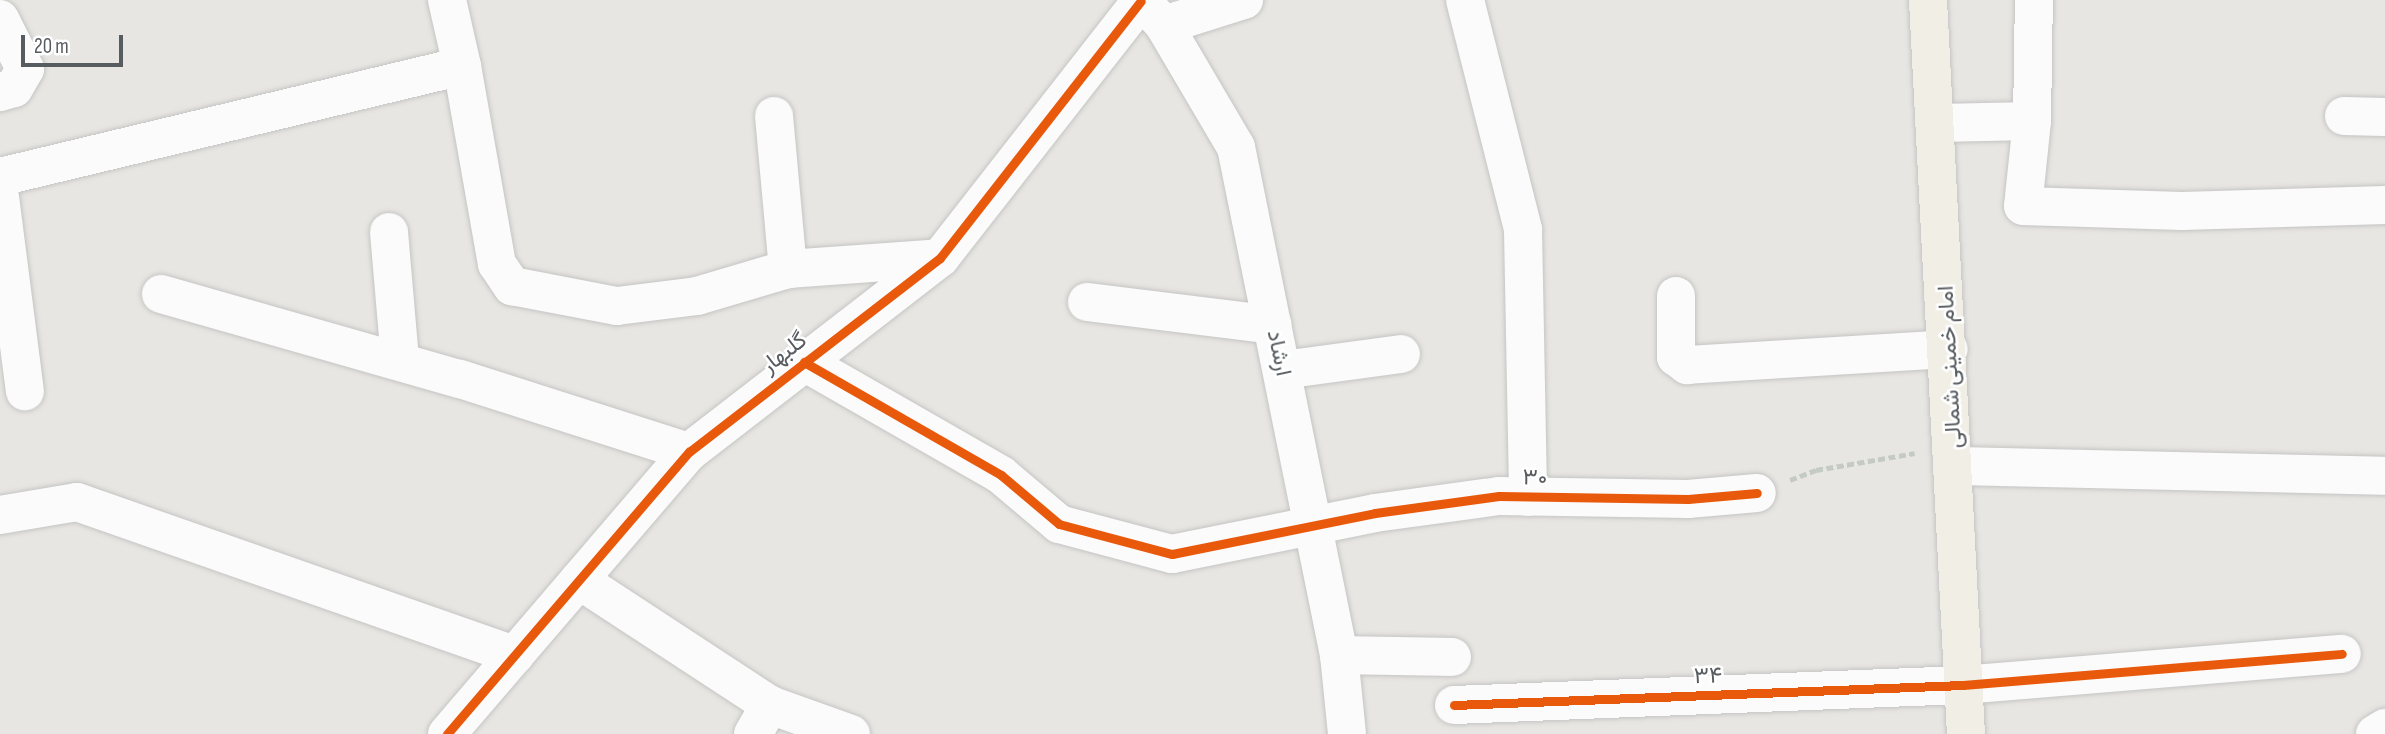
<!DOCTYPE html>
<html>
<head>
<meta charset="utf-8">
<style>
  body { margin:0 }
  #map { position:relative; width:2385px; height:734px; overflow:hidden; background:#e8e6e2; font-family:"Sofia Sans Condensed",Vazirmatn,sans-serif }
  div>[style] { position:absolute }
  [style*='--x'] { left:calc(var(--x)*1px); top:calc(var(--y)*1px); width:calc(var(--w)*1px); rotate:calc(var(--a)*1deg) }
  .path>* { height:4.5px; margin-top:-2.25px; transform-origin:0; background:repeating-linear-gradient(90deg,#c4cac5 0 7px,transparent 0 10.5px) }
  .roads { filter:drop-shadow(0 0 2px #c4c5c4) drop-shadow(0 0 2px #c4c5c4) }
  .minor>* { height:38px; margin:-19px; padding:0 19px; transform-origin:19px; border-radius:19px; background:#fcfbfb }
  .major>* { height:38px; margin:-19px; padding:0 19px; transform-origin:19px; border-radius:19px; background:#f1eee5 }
  .cycleway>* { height:9px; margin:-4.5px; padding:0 4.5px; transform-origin:4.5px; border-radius:4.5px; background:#e8590c }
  span { translate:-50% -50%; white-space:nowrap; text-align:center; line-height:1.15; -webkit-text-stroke:5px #fff; paint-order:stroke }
  .street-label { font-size:23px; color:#575c60 }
  .scale { position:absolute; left:21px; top:35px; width:102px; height:32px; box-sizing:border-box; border:4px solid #575c60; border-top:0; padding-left:9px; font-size:21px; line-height:24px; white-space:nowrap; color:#575c60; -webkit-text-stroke:5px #fff; paint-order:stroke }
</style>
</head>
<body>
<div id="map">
  <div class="path">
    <i style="--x:1790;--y:480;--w:28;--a:-21"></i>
    <i style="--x:1816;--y:470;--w:100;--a:-9.7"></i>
  </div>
  <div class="roads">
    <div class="minor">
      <i style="--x:1141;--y:0;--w:34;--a:47"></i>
      <i style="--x:1164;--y:25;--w:142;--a:59.5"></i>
      <i style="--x:1236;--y:147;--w:518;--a:78.54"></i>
      <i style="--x:1339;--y:655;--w:79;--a:84.2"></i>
      <i style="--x:1465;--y:0;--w:237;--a:75.8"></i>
      <i style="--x:1523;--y:230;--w:267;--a:88.9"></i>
      <i style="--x:0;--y:19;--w:56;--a:63.4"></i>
      <i style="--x:25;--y:69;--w:22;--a:120"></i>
      <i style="--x:14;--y:88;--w:15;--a:164"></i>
      <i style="--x:1164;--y:25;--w:84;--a:-17.4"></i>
      <i style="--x:462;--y:66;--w:201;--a:80"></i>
      <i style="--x:497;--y:264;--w:27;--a:56"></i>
      <i style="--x:512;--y:286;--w:107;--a:10.8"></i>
      <i style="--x:617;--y:306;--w:81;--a:-7.1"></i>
      <i style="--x:697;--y:296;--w:95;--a:-16.5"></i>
      <i style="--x:788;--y:269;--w:152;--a:-4.1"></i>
      <i style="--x:774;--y:116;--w:154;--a:84.8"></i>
      <i style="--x:2344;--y:116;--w:41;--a:1.4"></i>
      <i style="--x:2032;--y:121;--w:121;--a:-89.1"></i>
      <i style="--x:1937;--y:123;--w:95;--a:-1.2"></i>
      <i style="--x:2032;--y:121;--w:85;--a:96"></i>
      <i style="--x:2023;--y:206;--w:159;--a:1.8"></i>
      <i style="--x:2182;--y:211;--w:203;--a:-1.7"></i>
      <i style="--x:0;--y:177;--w:475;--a:-13.5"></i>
      <i style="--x:462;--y:66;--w:68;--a:-102.8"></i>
      <i style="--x:0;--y:197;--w:196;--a:82.7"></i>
      <i style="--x:389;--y:232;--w:129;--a:85.1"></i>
      <i style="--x:161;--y:294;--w:311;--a:15.9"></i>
      <i style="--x:460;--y:379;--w:240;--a:17.7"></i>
      <i style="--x:1676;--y:296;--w:61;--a:90"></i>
      <i style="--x:1676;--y:357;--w:14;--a:36"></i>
      <i style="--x:1687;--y:365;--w:262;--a:-3.5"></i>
      <i style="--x:1087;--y:302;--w:187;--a:7"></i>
      <i style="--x:804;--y:362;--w:227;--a:29.8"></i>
      <i style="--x:1001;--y:475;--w:76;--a:40.2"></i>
      <i style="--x:1059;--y:524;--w:117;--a:14.9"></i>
      <i style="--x:1172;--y:554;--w:207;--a:-11.4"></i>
      <i style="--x:1375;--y:513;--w:125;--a:-7.8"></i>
      <i style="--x:1499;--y:496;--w:189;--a:0.9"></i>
      <i style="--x:1688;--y:499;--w:69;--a:-5"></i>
      <i style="--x:1283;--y:370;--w:119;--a:-7.7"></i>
      <i style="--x:1955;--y:466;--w:430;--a:1.3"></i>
      <i style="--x:0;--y:515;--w:78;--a:-9.6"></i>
      <i style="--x:77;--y:502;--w:464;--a:19.3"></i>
      <i style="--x:579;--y:580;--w:228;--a:33.2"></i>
      <i style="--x:1339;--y:655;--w:113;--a:1"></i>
      <i style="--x:1454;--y:705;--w:509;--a:-2.25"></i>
      <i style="--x:1963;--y:685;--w:380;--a:-4.7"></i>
      <i style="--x:447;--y:734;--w:372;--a:-49.4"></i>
      <i style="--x:689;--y:452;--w:317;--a:-37.7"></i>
      <i style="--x:940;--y:258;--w:326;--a:-52"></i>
      <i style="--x:753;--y:734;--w:34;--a:-60"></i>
      <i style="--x:770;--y:705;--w:86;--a:19.7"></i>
      <i style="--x:2375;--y:734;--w:12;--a:-31"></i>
    </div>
    <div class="major">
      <i style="--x:1928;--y:0;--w:735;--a:87.04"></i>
    </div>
  </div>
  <div class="cycleway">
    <i style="--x:804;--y:362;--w:227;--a:29.8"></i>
    <i style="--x:1001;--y:475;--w:76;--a:40.2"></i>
    <i style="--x:1059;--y:524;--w:117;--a:14.9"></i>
    <i style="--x:1172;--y:554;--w:207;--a:-11.4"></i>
    <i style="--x:1375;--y:513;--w:125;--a:-7.8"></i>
    <i style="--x:1499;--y:496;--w:189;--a:0.9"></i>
    <i style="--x:1688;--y:499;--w:69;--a:-5"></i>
    <i style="--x:1454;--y:705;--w:509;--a:-2.25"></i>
    <i style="--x:1963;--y:685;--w:380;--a:-4.7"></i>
    <i style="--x:447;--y:734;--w:372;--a:-49.4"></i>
    <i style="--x:689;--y:452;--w:317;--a:-37.7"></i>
    <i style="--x:940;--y:258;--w:326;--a:-52"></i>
  </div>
  <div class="street-label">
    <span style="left:784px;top:353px;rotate:-38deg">گلبهار</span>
    <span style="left:1279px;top:353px;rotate:78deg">ارشاد</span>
    <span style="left:1950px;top:367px;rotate:-93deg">امام خمینی شمالی</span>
    <span style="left:1535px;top:478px;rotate:2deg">۳۰</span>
    <span style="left:1708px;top:676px;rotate:-2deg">۳۴</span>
  </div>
  <div class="scale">20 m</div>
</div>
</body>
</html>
